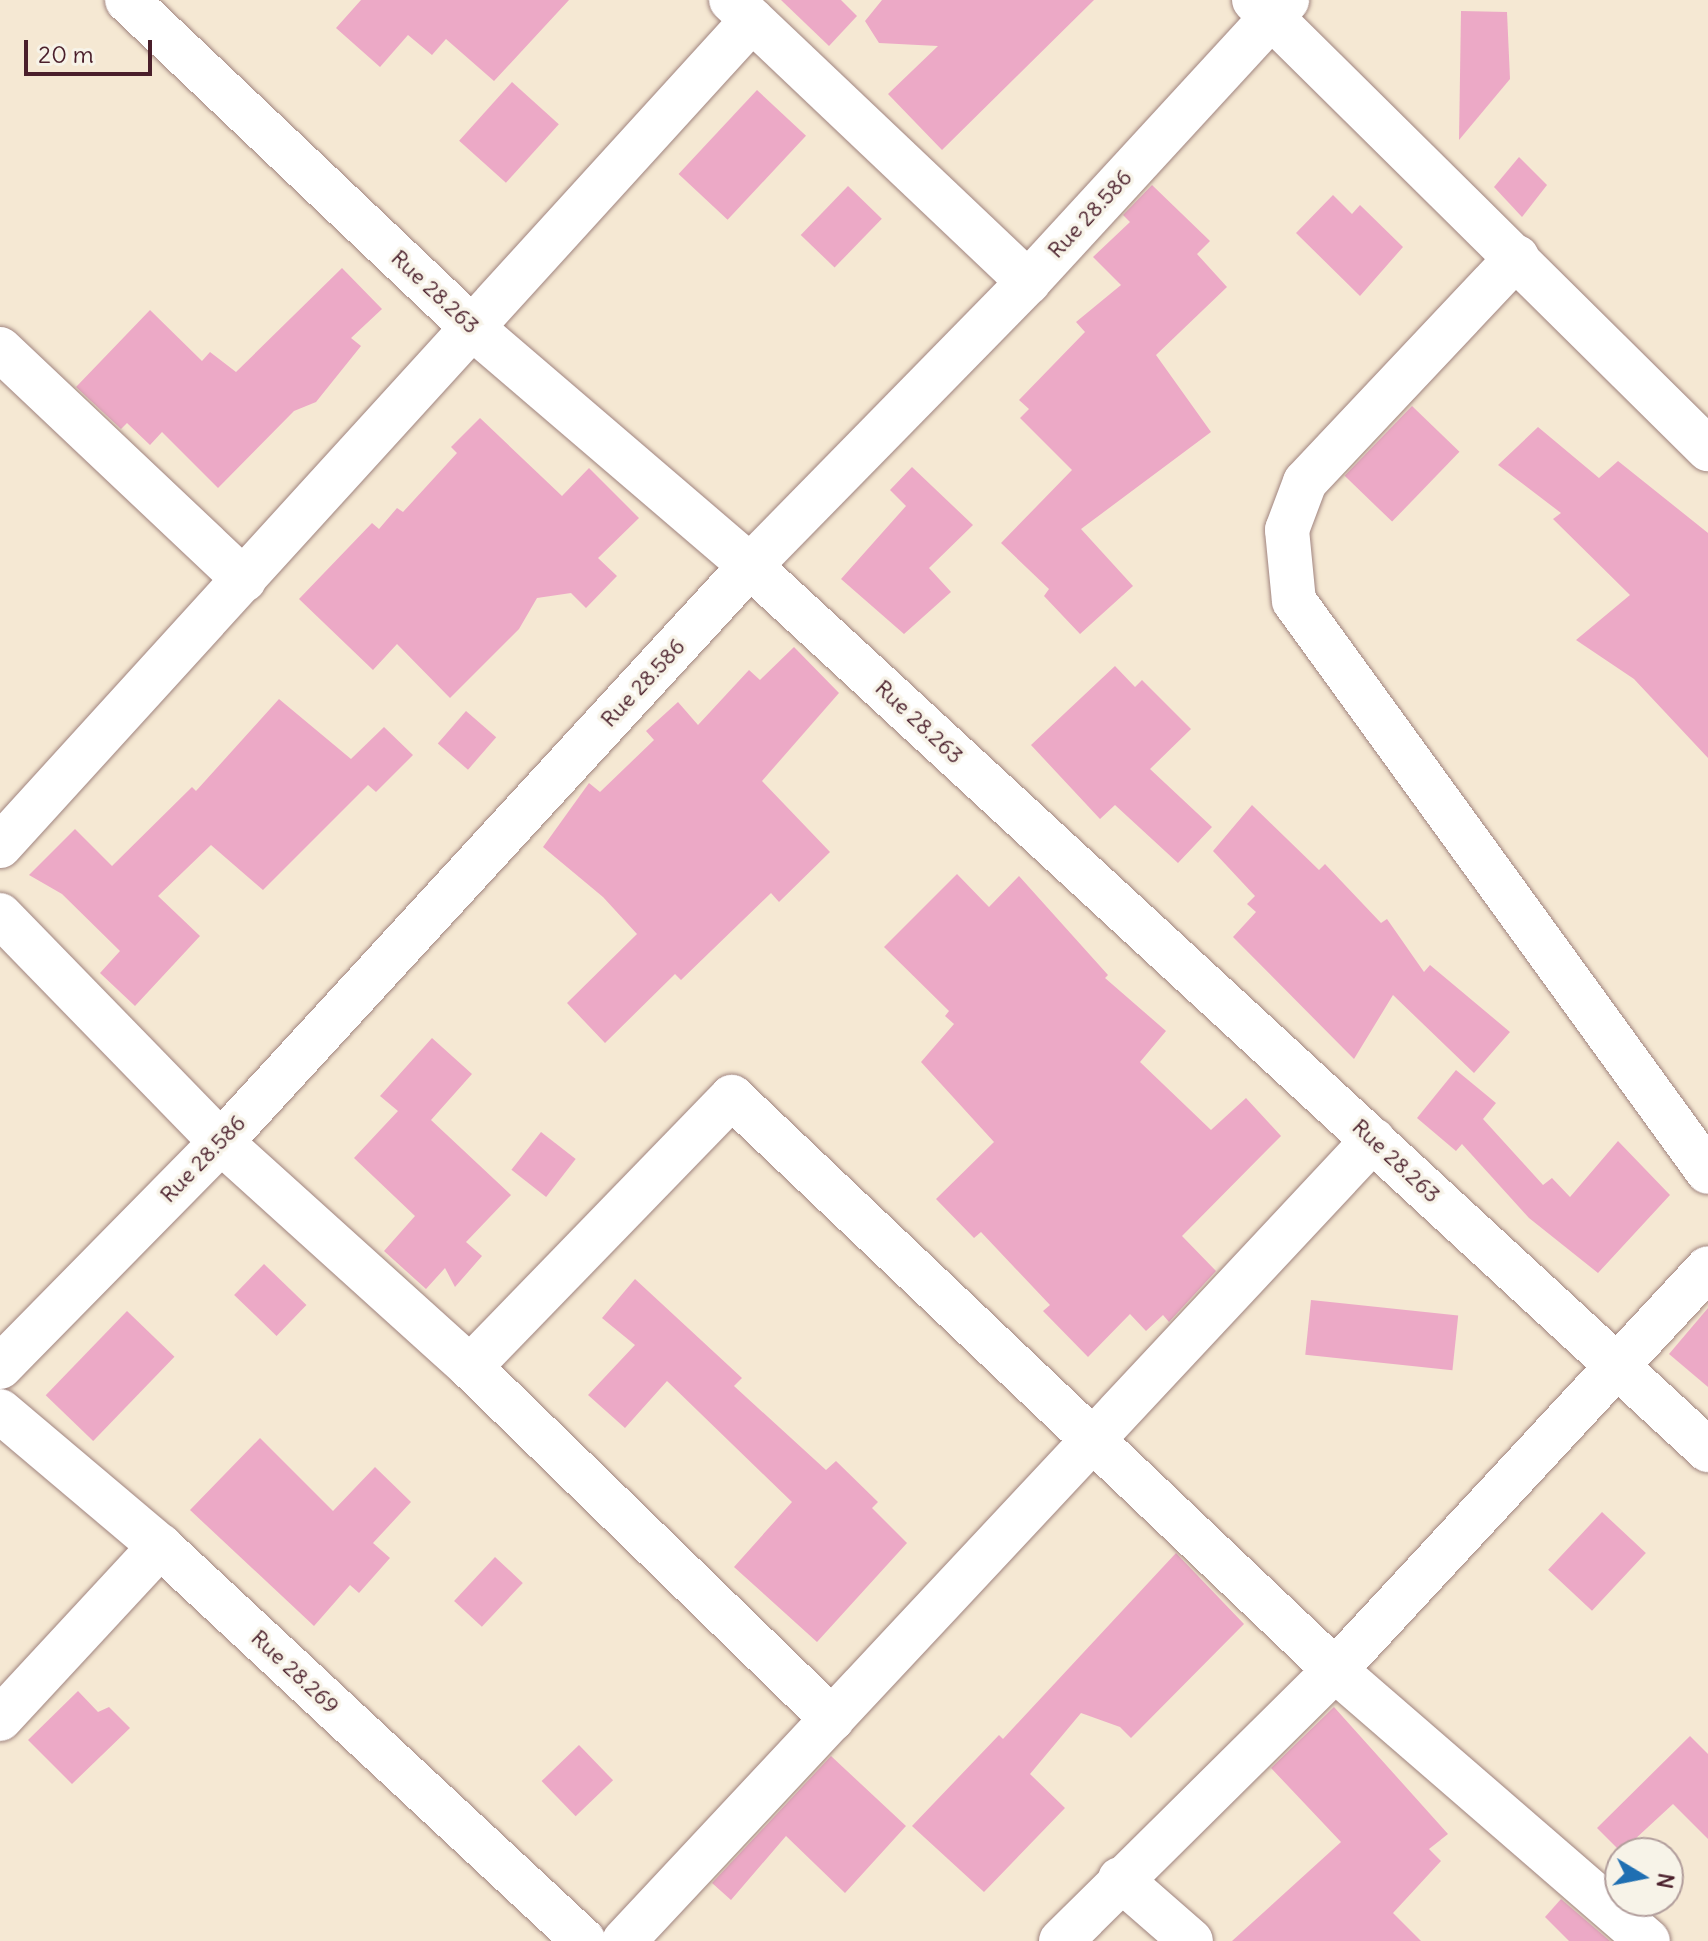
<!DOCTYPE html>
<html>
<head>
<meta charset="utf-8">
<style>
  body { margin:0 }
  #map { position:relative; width:1708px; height:1941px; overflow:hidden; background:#f5e8d3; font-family:Delius,sans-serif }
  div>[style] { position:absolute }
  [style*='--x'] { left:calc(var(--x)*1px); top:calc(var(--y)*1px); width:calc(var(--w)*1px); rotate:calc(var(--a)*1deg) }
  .building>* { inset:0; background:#eca9c6; transform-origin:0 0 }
  .roads { filter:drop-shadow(0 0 2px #a0847f) drop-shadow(0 0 2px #a0847f) }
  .minor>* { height:44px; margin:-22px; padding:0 22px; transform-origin:22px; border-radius:22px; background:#fff }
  span { translate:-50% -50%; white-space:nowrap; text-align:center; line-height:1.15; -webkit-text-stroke:7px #f7f3e8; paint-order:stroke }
  .street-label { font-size:22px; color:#4a1f2b }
  .north { position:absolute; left:1604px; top:1837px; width:80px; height:80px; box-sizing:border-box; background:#f7f3e8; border:2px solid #b29e9c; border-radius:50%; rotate:100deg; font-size:22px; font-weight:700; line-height:32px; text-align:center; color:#4a1f2b }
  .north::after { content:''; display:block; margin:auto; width:28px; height:36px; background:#1f6fb2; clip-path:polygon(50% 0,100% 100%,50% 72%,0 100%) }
  .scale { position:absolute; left:24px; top:40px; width:128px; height:36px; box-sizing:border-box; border:4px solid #4a1f2b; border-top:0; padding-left:10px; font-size:24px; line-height:28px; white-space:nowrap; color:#4a1f2b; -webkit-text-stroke:6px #f7f3e8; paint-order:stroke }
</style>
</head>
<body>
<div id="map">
  <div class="building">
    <i style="clip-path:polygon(361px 0,569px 0,494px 81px,446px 39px,432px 55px,408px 35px,380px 67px,336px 28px)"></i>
    <i style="clip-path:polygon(781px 0,841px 0,857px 16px,829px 46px)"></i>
    <i style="clip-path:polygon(882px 0,1094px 0,942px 150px,888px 94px,938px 46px,879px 43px,865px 21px)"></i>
    <i style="clip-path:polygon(1461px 11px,1507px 12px,1510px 79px,1459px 140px)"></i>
    <i style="left:512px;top:82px;width:63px;height:79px;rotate:42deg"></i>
    <i style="left:757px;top:90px;width:67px;height:115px;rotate:43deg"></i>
    <i style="clip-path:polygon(1519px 157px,1547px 185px,1522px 217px,1494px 187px)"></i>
    <i style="clip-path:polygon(1152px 185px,1210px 241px,1197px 254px,1227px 287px,1156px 355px,1211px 432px,1081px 529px,1133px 586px,1080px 634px,1044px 596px,1049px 589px,1001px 543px,1072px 470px,1020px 418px,1029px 409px,1019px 400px,1085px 332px,1076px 322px,1121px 285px,1093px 257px,1130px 222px,1123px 215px)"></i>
    <i style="left:848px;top:186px;width:47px;height:68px;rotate:44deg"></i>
    <i style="clip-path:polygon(1333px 195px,1352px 214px,1360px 205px,1403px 247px,1360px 296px,1296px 233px)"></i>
    <i style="clip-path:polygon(342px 268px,382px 309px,351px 338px,361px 346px,316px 402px,294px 411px,218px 488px,162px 432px,150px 445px,127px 423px,121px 429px,76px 387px,150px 310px,202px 361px,210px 352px,236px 372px)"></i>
    <i style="left:1412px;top:406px;width:66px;height:97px;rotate:44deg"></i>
    <i style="clip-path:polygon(480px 418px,562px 496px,589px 468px,639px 518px,598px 558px,617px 576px,586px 608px,571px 593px,537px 598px,519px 629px,450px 698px,397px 644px,373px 670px,299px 599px,372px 523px,379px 529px,397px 508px,403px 512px,457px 453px,451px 447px)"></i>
    <i style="clip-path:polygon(1538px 427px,1599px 478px,1618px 461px,1708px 533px,1708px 758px,1634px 679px,1576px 640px,1630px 595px,1553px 519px,1561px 513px,1498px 465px)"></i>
    <i style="clip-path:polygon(912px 467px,973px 525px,929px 568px,951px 592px,904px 634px,841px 579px,906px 506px,890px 490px)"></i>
    <i style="clip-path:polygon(794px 647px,839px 693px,762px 781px,830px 852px,779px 902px,771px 893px,681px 980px,675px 974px,605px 1043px,567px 1003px,637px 934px,603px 897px,543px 847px,589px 783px,600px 792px,654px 740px,646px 731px,678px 702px,698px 725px,749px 670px,760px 680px)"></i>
    <i style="clip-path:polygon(1115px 666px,1135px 687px,1142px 680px,1191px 729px,1150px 769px,1212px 827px,1178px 863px,1115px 805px,1100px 819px,1031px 745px)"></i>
    <i style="clip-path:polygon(279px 699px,351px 759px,384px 727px,413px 755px,376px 792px,368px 785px,263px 890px,211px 845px,158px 896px,200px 936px,135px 1006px,100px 973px,120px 951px,62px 894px,29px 875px,75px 829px,112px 866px,192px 787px,196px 791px)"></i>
    <i style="left:466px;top:711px;width:40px;height:43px;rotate:41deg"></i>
    <i style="clip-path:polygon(1252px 805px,1319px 870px,1325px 864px,1381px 923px,1387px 919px,1424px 972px,1430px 965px,1510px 1032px,1474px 1073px,1393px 995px,1354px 1059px,1233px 937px,1256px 912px,1247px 904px,1255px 896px,1213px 851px)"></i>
    <i style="clip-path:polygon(957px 874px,989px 907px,1019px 876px,1108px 975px,1105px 978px,1166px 1031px,1140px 1062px,1211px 1130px,1246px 1098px,1281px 1136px,1182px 1236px,1216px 1271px,1169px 1322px,1163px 1315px,1146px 1331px,1130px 1314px,1088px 1357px,1043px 1311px,1050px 1305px,981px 1232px,974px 1238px,936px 1199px,994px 1142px,921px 1062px,954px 1024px,945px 1016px,949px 1011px,884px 947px)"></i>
    <i style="clip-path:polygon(432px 1038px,472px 1074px,431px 1120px,511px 1195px,466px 1242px,482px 1256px,455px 1287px,445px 1268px,426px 1289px,384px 1251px,415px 1216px,354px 1158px,398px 1111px,380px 1096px)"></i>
    <i style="clip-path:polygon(1456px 1070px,1496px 1103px,1483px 1119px,1543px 1185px,1552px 1178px,1570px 1197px,1618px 1141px,1670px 1195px,1598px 1273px,1529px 1218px,1462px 1144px,1456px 1151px,1417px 1118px)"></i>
    <i style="left:541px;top:1132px;width:44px;height:48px;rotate:38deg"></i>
    <i style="left:264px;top:1264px;width:59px;height:43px;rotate:44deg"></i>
    <i style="clip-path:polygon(635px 1279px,742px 1378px,734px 1386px,826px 1470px,836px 1461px,878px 1502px,872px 1508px,907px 1543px,817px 1642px,734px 1567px,792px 1502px,667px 1381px,625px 1428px,588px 1395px,635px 1345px,602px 1318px)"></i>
    <i style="left:1311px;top:1300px;width:148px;height:55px;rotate:6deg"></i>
    <i style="clip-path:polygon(1708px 1308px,1708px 1387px,1669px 1354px)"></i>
    <i style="left:127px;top:1311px;width:66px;height:117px;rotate:44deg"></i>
    <i style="clip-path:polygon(260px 1438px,333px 1511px,375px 1467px,411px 1502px,373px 1543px,390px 1558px,359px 1593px,350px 1585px,314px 1626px,190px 1510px)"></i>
    <i style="left:1602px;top:1512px;width:60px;height:79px;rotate:43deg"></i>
    <i style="clip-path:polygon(1176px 1553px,1244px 1624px,1131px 1738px,1120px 1727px,1081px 1713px,1030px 1774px,1065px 1808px,984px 1892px,912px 1826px,999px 1735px,1003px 1739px)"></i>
    <i style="left:495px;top:1557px;width:38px;height:60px;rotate:43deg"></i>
    <i style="clip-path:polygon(78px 1691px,98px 1712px,109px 1707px,130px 1728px,72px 1784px,28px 1740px)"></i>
    <i style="clip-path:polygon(1334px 1707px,1448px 1834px,1429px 1849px,1441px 1861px,1393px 1913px,1421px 1941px,1232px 1941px,1341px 1842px,1271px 1768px)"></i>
    <i style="clip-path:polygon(1690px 1736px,1708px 1754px,1708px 1839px,1673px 1804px,1621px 1852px,1597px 1828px)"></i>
    <i style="left:579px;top:1745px;width:49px;height:52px;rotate:46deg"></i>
    <i style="clip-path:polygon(831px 1756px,906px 1826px,845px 1893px,786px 1836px,731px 1900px,712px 1883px)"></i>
    <i style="clip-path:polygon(1561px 1899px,1610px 1941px,1569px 1941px,1545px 1917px)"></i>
  </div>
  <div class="roads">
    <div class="minor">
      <i style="--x:127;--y:0;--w:480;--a:43.5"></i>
      <i style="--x:475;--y:330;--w:362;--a:40.6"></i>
      <i style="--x:750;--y:566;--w:1304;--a:42.7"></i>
      <i style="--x:731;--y:0;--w:410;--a:43.5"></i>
      <i style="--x:1254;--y:0;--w:639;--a:44.68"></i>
      <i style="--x:1517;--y:257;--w:309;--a:133.3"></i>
      <i style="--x:1305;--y:482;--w:51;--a:110.6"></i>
      <i style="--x:1287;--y:530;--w:71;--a:84.4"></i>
      <i style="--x:1294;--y:601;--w:705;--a:54.06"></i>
      <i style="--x:0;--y:349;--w:336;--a:43.4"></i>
      <i style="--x:0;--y:846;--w:1117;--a:-47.68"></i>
      <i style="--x:0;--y:915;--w:317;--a:45.8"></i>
      <i style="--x:221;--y:1142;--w:336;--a:42.1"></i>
      <i style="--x:470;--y:1367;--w:505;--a:44.2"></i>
      <i style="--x:0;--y:1367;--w:315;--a:-45.5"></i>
      <i style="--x:221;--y:1142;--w:782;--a:-47.44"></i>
      <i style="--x:750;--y:566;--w:397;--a:-45.6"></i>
      <i style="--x:1028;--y:282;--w:383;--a:-47.4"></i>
      <i style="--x:470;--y:1367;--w:376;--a:-45.9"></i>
      <i style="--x:732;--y:1097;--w:832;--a:43.54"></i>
      <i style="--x:1335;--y:1670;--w:414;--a:40.9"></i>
      <i style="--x:0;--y:1411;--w:209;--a:40.2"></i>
      <i style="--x:160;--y:1546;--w:579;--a:42.97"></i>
      <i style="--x:0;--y:1719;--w:236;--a:-47.2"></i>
      <i style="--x:1120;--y:1879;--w:94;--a:41.1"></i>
      <i style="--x:624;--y:1941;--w:1097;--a:-46.92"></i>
      <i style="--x:1061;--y:1941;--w:385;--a:-44.7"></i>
      <i style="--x:1335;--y:1670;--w:548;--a:-47.14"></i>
    </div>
  </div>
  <div class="street-label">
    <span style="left:1090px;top:214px;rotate:-47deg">Rue 28.586</span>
    <span style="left:435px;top:292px;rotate:43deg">Rue 28.263</span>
    <span style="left:643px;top:683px;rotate:-47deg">Rue 28.586</span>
    <span style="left:919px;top:722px;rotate:43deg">Rue 28.263</span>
    <span style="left:203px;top:1159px;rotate:-46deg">Rue 28.586</span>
    <span style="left:1396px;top:1161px;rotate:43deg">Rue 28.263</span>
    <span style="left:295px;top:1672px;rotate:43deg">Rue 28.269</span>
  </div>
  <div class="north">N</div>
  <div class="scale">20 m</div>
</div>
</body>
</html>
